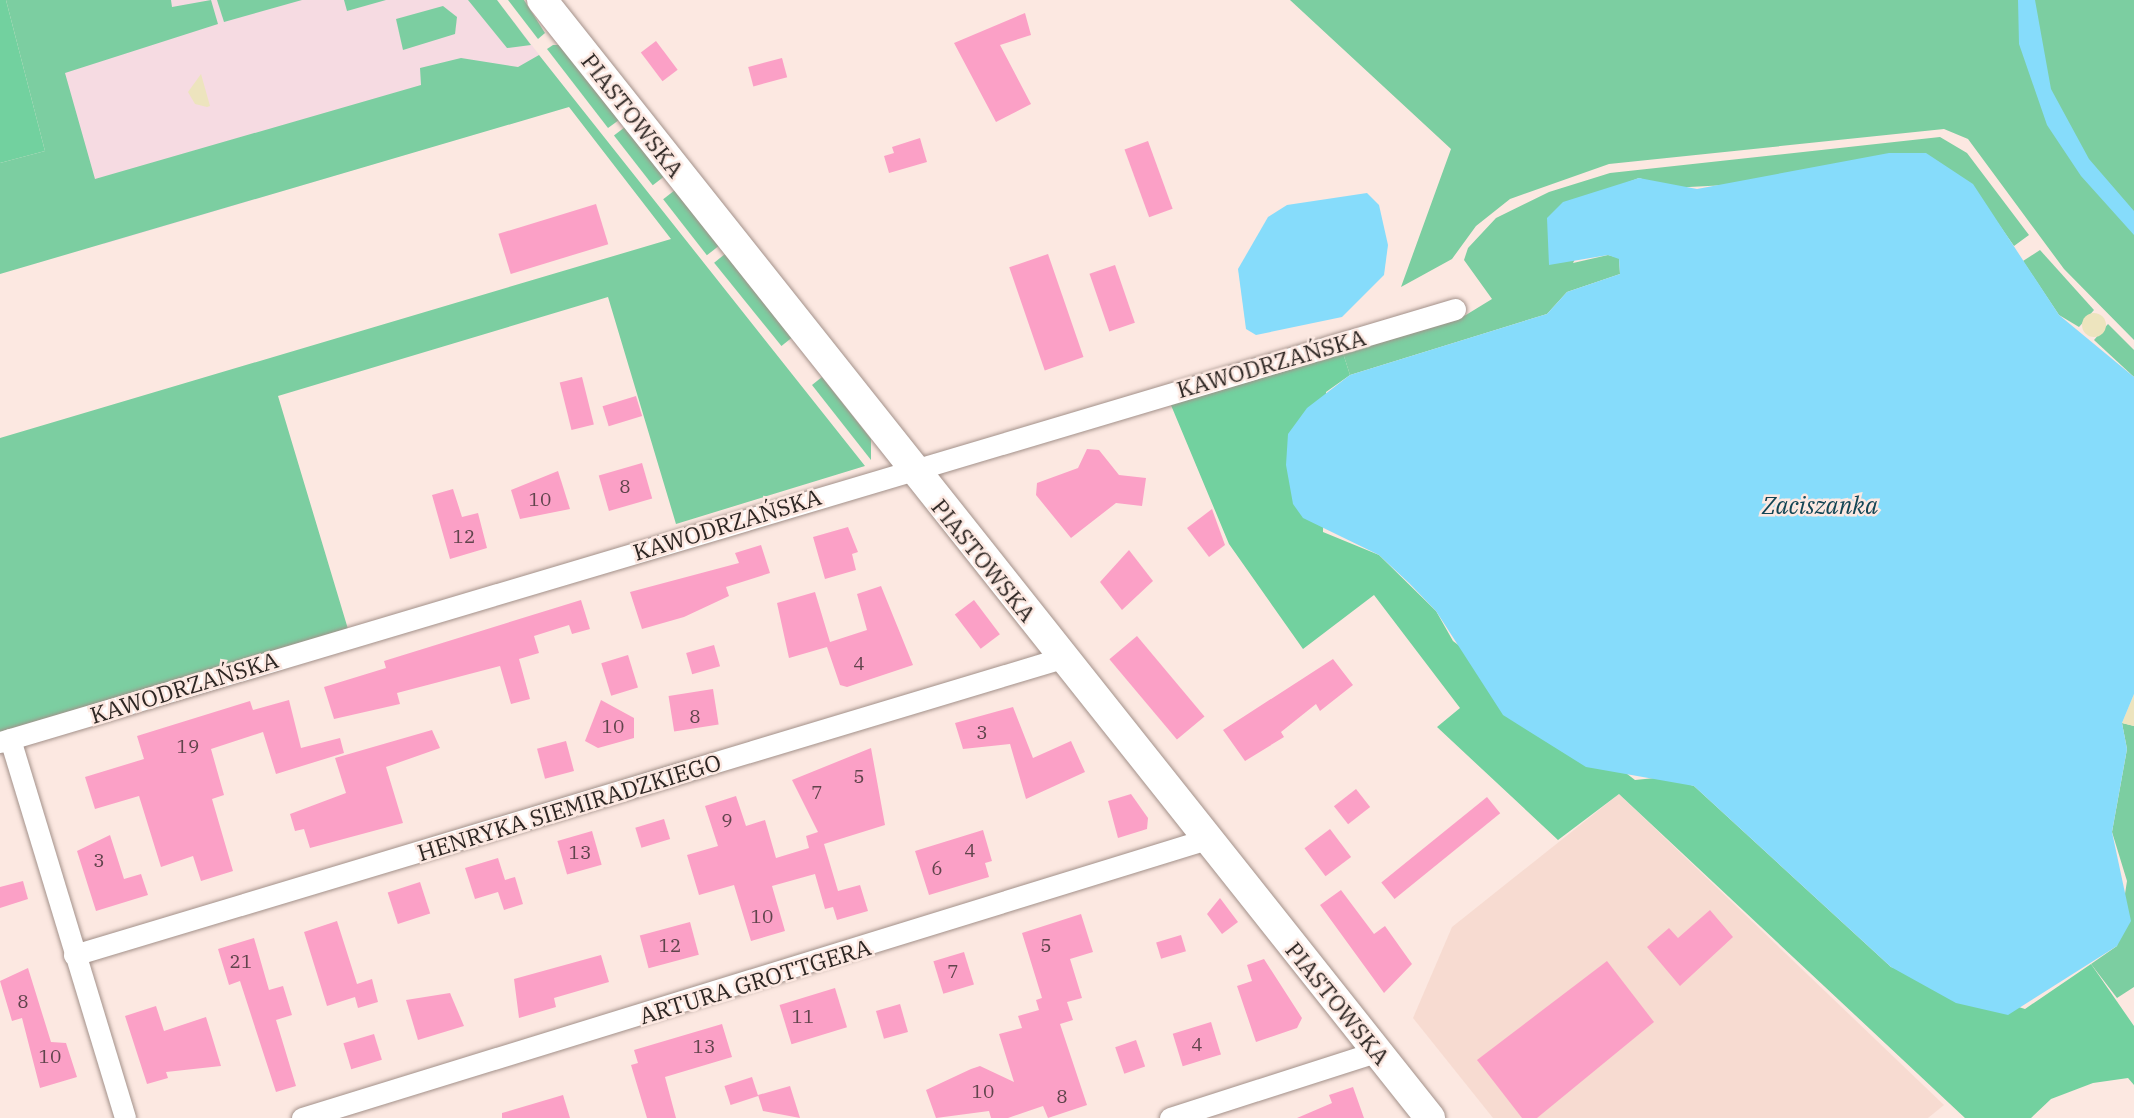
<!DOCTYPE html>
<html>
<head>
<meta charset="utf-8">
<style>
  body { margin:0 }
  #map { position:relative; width:2134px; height:1118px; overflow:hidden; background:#fce8e1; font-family:"IBM Plex Serif",serif }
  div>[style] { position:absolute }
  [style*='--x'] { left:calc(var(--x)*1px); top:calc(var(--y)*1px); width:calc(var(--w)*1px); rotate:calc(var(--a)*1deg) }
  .commercial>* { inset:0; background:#f6dbe2 }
  .built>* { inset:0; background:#f7dbd1 }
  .green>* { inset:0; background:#7ccea1; transform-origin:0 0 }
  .forest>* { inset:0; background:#72d19f }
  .sand>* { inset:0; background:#ede4be }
  .round { border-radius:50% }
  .water>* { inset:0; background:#86dcfb }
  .building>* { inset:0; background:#fba0c6; transform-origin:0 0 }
  .roads { filter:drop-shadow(0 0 2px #a3918a) drop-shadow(0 0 2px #a3918a) }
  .street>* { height:21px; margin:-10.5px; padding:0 10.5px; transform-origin:10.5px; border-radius:10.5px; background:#fff }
  .secondary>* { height:30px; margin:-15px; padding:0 15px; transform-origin:15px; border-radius:15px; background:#fff }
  span { translate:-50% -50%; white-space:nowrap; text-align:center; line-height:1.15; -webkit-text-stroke:5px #fce8e1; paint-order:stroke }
  .number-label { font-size:19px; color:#60444c }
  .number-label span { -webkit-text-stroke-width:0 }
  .street-label { font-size:23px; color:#2d2623 }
  .water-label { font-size:24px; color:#124454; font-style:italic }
</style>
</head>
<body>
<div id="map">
  <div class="commercial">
    <i style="clip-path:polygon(36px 0,497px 0,577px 104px,104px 244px)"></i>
  </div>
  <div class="built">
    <i style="clip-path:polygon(1619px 794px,1944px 1105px,1928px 1118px,1493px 1118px,1413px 1018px,1452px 927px)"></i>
  </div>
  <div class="green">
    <i style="clip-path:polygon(6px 0,171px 0,172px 7px,211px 0,218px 24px,65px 73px,95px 179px,421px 85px,420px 68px,461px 58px,518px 67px,539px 55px,865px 466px,676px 524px,608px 297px,278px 396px,348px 629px,0 736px,0 438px,671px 239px,569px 107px,0 274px,0 163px,45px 151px)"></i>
    <i style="clip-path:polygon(217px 0,302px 0,224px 22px)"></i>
    <i style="clip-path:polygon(344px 0,386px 0,347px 11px)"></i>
    <i style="clip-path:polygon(468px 0,497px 0,531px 45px,507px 48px)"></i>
    <i style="clip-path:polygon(508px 0,524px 0,545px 33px,538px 39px)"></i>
    <i style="clip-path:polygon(1290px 0,2134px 0,2134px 340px,2064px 269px,1968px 139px,1944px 129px,1609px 164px,1510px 199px,1476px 226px,1452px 259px,1401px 287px,1451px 149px)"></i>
    <i style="clip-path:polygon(443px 6px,457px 17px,455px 34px,403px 50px,396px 19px)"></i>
    <i style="clip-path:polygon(553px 45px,560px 45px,619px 120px,608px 128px,547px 49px)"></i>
    <i style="left:625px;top:127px;width:63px;height:14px;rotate:52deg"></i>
    <i style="clip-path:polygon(1940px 137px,1967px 153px,2029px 235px,2014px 246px,1993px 216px,1746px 184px,1670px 188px,1639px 178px,1610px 189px,1573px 263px,1608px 255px,1619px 258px,1620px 274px,1567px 292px,1547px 314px,1350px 375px,1343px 353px,1461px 318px,1492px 299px,1464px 260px,1468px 248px,1496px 218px,1549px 192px,1610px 173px)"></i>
    <i style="left:675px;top:190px;width:71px;height:15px;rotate:52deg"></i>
    <i style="clip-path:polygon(2040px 250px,2094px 310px,2079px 327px,2059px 315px,2023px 261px)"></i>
    <i style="left:725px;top:254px;width:107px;height:14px;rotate:51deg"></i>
    <i style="clip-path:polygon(2108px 324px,2134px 350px,2134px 377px,2094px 340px)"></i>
    <i style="clip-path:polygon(822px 377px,871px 439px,871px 460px,812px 385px)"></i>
    <i style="clip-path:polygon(2122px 723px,2134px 726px,2134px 987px,2117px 998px,2091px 964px,2117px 946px,2127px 881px,2112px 832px,2127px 749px)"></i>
  </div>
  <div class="forest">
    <i style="clip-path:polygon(0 0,6px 0,45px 151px,0 163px)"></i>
    <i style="clip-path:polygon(1343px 353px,1350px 375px,1326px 392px,1323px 532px,1379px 555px,1436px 611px,1453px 641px,1635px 780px,1665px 777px,1694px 786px,1891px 967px,2025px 1009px,2091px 964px,2134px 1026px,2134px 1085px,2128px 1078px,2093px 1083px,2051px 1099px,2031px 1118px,1965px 1118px,1619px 794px,1558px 840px,1437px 727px,1460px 708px,1374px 595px,1303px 649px,1229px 544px,1168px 398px)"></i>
  </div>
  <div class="sand">
    <i style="clip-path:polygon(201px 74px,210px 106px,207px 107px,195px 104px,188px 92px)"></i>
    <i class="round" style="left:2082px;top:313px;width:24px;height:24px"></i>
    <i style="clip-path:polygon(2134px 694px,2134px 726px,2122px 723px)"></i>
  </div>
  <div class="water">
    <i style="clip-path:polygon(2018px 0,2035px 0,2051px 89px,2089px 159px,2134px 211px,2134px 235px,2081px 176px,2047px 125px,2019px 44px)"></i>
    <i style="clip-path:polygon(1889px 153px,1926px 153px,1973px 184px,2059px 315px,2134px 377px,2134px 694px,2122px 723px,2127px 749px,2112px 832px,2131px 921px,2117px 946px,2008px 1015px,1956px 1003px,1891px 967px,1694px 786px,1586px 767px,1503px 715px,1436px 611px,1409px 583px,1379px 555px,1303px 518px,1293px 504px,1286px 465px,1288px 434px,1307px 408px,1350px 375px,1547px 314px,1567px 292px,1620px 274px,1619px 259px,1608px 255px,1549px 265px,1547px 218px,1563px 202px,1639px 178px,1697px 189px)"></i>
    <i style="clip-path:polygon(1367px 193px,1379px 205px,1388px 245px,1384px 275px,1342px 317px,1256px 335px,1246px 329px,1238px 269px,1268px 217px,1287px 205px)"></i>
  </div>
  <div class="building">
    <i style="clip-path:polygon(1025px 13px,1031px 35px,1000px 45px,1031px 104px,996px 122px,954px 43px)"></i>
    <i style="left:656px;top:41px;width:36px;height:19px;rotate:53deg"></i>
    <i style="left:782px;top:58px;width:20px;height:35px;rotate:75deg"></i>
    <i style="clip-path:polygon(920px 138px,927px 162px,889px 173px,884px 156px,894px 153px,892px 147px)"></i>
    <i style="left:1148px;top:141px;width:72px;height:25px;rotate:70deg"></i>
    <i style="left:596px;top:204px;width:42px;height:102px;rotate:73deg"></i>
    <i style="left:1048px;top:254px;width:109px;height:41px;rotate:71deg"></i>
    <i style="left:1115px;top:265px;width:61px;height:27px;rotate:71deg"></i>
    <i style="left:582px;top:377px;width:49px;height:23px;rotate:76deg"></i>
    <i style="left:636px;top:396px;width:21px;height:35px;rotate:73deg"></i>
    <i style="clip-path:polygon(1087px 449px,1099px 450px,1119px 475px,1146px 478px,1142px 506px,1116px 503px,1071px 538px,1036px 495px,1037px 483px,1078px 468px)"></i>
    <i style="left:642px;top:463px;width:37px;height:45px;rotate:74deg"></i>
    <i style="clip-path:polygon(558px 471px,570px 509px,520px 519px,511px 490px)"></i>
    <i style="clip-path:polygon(453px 489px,462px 517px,478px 513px,487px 548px,450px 559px,432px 495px)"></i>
    <i style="clip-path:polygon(1212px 509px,1225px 545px,1209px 557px,1187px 528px)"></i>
    <i style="clip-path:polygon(848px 527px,858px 552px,852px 554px,856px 570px,825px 579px,813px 537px)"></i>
    <i style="clip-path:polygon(761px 545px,770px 573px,726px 587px,729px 596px,684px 617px,642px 629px,630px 592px,739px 563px,735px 553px)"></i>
    <i style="clip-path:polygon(1129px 550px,1153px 581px,1122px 610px,1100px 582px)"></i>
    <i style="clip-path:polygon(881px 586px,913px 665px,847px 687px,840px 685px,827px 647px,789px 658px,777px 603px,815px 592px,830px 642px,867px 630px,857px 594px)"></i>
    <i style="clip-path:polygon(581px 600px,590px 629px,572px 634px,569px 625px,534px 636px,539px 653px,519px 659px,530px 699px,511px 704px,500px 666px,397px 693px,400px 704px,334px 719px,324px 687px,386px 668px,384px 661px)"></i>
    <i style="left:974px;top:600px;width:43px;height:24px;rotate:53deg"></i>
    <i style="left:1137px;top:636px;width:105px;height:36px;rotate:50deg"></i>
    <i style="left:714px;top:645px;width:22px;height:29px;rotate:74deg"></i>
    <i style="left:628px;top:655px;width:34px;height:28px;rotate:73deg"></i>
    <i style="clip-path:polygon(1333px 659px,1353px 685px,1320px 711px,1316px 704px,1281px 732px,1284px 737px,1245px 761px,1223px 730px)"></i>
    <i style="left:713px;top:689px;width:36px;height:45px;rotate:81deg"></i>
    <i style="clip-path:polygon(289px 700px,301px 748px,340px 738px,344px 753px,276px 774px,263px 732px,211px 749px,224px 795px,212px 799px,233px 871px,201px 881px,193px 856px,161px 867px,139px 796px,95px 809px,85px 777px,144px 759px,137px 736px,250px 701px,253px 710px)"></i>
    <i style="clip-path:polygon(601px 700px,634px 718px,634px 738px,598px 748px,585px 741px)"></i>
    <i style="clip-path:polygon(1013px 707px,1033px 758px,1071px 741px,1085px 772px,1026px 799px,1010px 744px,963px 749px,955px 723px)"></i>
    <i style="clip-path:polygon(432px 730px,440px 748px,386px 767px,403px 823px,310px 848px,304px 829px,295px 831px,290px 814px,346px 793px,335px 758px)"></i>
    <i style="left:566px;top:741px;width:31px;height:30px;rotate:75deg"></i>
    <i style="clip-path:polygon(871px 748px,885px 825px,824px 844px,838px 891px,860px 885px,868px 911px,837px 920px,833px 907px,825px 909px,815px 874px,772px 886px,785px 931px,751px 941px,734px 885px,699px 895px,687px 855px,718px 846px,705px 806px,736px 796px,746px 826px,765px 820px,776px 858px,809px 848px,806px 836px,818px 832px,792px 780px)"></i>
    <i style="left:1356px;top:789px;width:23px;height:28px;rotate:52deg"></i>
    <i style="clip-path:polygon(1131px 794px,1148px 818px,1147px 829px,1118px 838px,1108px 801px)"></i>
    <i style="left:1487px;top:797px;width:21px;height:136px;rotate:51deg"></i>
    <i style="left:664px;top:819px;width:21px;height:30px;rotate:73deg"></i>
    <i style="left:1330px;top:829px;width:35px;height:32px;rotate:53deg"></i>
    <i style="clip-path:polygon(983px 830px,992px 861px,985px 863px,989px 877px,929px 895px,915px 851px)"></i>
    <i style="left:592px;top:831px;width:35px;height:36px;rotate:74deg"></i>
    <i style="clip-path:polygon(110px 835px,124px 879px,141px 874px,148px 895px,96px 911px,77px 851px)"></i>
    <i style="clip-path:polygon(498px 858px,505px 880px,515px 877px,523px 904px,504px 910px,498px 892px,475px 899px,465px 868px)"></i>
    <i style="clip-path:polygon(23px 881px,28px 899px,0 908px,0 887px)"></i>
    <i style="left:420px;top:882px;width:33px;height:34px;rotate:72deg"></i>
    <i style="clip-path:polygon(1341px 890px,1374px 934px,1385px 926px,1412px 964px,1384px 993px,1320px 905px)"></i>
    <i style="clip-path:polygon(1220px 898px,1238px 922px,1222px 934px,1207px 914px)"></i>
    <i style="clip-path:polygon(1710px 910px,1733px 937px,1680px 986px,1647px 947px,1669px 928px,1678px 938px)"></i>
    <i style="clip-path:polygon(1081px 914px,1093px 952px,1070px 959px,1082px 998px,1067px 1002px,1073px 1020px,1060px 1024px,1087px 1105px,1048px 1118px,1043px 1106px,1008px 1118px,991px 1118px,989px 1111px,936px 1118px,926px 1090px,971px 1069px,980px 1066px,1014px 1082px,999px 1034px,1022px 1028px,1018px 1016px,1039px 1010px,1036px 1000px,1042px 998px,1022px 933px)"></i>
    <i style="clip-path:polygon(337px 921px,357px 984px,372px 979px,378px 1002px,358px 1008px,355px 997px,327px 1006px,304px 932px)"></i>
    <i style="left:690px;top:922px;width:34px;height:52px;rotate:75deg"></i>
    <i style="left:1181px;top:935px;width:17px;height:26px;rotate:73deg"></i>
    <i style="clip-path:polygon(254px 938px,269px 990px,283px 986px,292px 1015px,276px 1020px,296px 1086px,276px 1092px,240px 981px,229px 985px,218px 949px)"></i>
    <i style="left:964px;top:952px;width:34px;height:32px;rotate:73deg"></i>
    <i style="clip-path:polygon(601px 955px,609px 982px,554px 998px,556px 1007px,519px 1018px,514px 979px)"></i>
    <i style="clip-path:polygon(1264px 959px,1302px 1018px,1297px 1028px,1256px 1042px,1237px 986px,1252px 981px,1247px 965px)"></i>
    <i style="clip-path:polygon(1607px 961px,1654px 1022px,1537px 1118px,1522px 1118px,1477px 1060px)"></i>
    <i style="clip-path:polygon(28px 968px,51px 1042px,66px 1043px,77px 1077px,40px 1088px,22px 1018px,12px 1021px,0 981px)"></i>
    <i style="left:835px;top:988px;width:41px;height:58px;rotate:73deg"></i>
    <i style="clip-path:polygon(450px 993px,464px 1026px,418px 1040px,406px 1000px)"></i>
    <i style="left:900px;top:1004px;width:29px;height:25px;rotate:74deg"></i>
    <i style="clip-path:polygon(156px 1006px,164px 1031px,206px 1017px,221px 1066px,166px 1072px,168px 1078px,147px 1084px,125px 1016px)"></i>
    <i style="left:1211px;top:1022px;width:34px;height:40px;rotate:73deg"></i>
    <i style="clip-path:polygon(722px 1024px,732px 1057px,665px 1077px,676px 1118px,647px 1118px,631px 1065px,638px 1063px,634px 1050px)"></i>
    <i style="left:374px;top:1034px;width:27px;height:32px;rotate:73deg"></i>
    <i style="left:1136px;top:1040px;width:28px;height:22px;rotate:71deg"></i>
    <i style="left:752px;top:1077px;width:20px;height:29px;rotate:72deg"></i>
    <i style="clip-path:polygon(790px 1086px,800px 1118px,763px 1111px,758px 1095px)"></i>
    <i style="clip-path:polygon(1353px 1087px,1364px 1118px,1297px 1118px,1332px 1103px,1329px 1095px)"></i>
    <i style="clip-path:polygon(563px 1095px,570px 1118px,502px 1118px,502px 1113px)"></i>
  </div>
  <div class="roads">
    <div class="street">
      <i style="--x:10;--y:739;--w:396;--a:73.1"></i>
      <i style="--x:0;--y:742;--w:1518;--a:-16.57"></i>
      <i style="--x:74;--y:955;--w:1032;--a:-16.73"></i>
      <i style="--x:302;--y:1118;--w:947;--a:-17.13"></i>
      <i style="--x:1170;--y:1118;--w:216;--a:-17.8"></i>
    </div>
    <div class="secondary">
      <i style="--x:542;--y:0;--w:1428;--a:51.54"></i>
    </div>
  </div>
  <div class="number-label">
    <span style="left:625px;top:487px">8</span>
    <span style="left:540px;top:500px">10</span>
    <span style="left:464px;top:537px">12</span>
    <span style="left:859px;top:664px">4</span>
    <span style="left:695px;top:717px">8</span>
    <span style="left:613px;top:727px">10</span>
    <span style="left:982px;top:733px">3</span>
    <span style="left:188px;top:747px">19</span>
    <span style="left:859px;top:777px">5</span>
    <span style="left:817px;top:793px">7</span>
    <span style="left:727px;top:821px">9</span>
    <span style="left:970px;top:851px">4</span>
    <span style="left:580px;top:853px">13</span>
    <span style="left:99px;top:861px">3</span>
    <span style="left:937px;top:869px">6</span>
    <span style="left:762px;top:917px">10</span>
    <span style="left:670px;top:946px">12</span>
    <span style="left:1046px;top:946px">5</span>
    <span style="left:241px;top:962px">21</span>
    <span style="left:953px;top:972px">7</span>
    <span style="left:23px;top:1002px">8</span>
    <span style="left:803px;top:1017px">11</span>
    <span style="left:1197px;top:1045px">4</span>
    <span style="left:704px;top:1047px">13</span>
    <span style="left:50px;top:1057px">10</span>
    <span style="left:983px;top:1092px">10</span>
    <span style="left:1062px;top:1097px">8</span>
  </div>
  <div class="street-label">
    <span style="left:633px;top:115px;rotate:52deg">PIASTOWSKA</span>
    <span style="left:1271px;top:363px;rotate:-16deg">KAWODRZAŃSKA</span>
    <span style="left:727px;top:524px;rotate:-17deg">KAWODRZAŃSKA</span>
    <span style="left:984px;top:560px;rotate:51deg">PIASTOWSKA</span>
    <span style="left:184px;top:687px;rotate:-17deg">KAWODRZAŃSKA</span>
    <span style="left:569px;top:807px;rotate:-17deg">HENRYKA SIEMIRADZKIEGO</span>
    <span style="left:755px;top:981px;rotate:-17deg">ARTURA GROTTGERA</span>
    <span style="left:1338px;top:1003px;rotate:51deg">PIASTOWSKA</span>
  </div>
  <div class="water-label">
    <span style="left:1820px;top:506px">Zaciszanka</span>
  </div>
</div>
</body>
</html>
